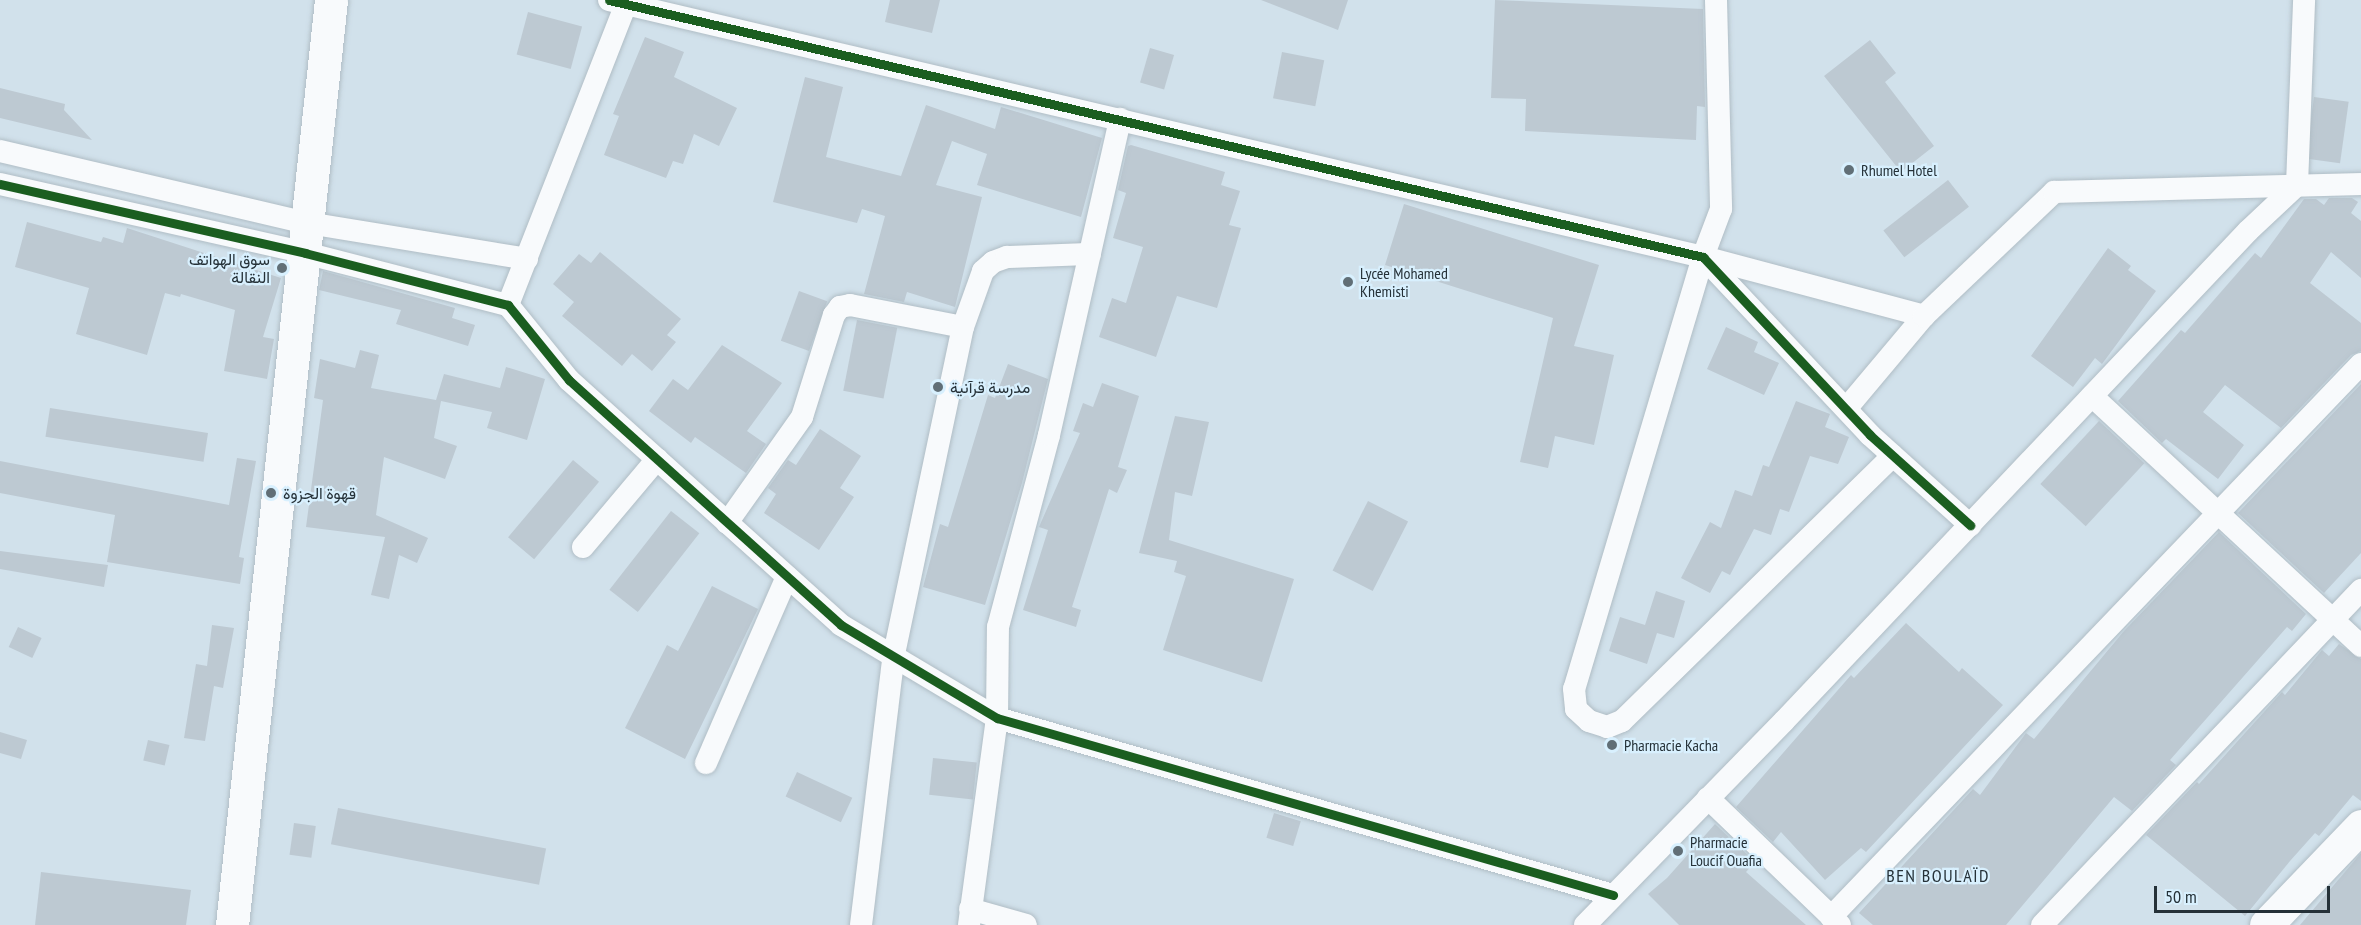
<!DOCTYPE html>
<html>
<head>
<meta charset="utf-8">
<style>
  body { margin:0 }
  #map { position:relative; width:2361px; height:925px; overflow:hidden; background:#d1e1eb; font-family:"PT Sans Narrow",Vazirmatn,sans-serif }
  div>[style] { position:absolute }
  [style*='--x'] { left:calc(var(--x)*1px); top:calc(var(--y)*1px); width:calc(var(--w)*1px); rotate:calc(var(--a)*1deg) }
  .building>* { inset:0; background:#bdc9d2; transform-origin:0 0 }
  .roads { filter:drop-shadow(0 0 2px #b0bdc5) drop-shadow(0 0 2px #b0bdc5) }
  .minor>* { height:22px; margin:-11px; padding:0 11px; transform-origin:11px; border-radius:11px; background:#f8fafc }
  .primary>* { height:33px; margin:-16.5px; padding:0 16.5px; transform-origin:16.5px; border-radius:16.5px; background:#f8fafc }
  .cycleway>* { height:9px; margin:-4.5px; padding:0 4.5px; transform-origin:4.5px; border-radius:4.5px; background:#1b5e20 }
  .dots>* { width:16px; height:16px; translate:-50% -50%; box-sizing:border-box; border:3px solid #d8f0fe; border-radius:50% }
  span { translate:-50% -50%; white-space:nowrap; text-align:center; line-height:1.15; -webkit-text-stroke:4.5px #d8f0fe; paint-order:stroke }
  .poi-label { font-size:16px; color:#253138 }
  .left { translate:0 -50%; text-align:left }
  .right { translate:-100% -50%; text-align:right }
  .neighbourhood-label { font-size:18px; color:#253138; letter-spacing:1.5px }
  .scale { position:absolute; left:2154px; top:886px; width:176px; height:27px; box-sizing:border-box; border:3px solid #253138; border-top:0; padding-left:8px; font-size:18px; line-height:21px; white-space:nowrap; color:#253138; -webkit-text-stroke:4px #d8f0fe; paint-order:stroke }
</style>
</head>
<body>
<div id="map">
  <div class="building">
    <i style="clip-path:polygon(890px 0,940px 0,932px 33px,885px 22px)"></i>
    <i style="clip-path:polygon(1261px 0,1348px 0,1338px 30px)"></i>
    <i style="clip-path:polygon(1495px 0,1703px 9px,1705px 107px,1697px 106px,1696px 140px,1525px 131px,1526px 99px,1491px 98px)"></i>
    <i style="left:528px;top:12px;width:56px;height:44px;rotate:15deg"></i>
    <i style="clip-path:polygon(645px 37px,684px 52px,674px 77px,737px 108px,719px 146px,694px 134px,683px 164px,673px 161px,666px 178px,604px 155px,619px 116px,613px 114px)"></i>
    <i style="clip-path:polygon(1870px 40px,1896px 73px,1885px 82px,1934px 146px,1901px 172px,1824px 76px)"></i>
    <i style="left:1150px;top:48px;width:25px;height:36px;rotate:16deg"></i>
    <i style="left:1282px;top:52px;width:43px;height:47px;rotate:11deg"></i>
    <i style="clip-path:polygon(805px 77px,843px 87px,826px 157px,901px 176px,926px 105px,995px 129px,1001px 107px,1102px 138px,1081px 217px,977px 185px,987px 154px,952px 141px,936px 185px,982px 197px,955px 307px,907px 292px,904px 302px,864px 294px,885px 216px,862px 209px,857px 223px,773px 202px)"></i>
    <i style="clip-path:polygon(0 88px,65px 104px,64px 110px,92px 140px,0 118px)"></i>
    <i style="left:2314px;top:97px;width:35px;height:62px;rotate:8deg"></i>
    <i style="clip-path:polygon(1131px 145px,1225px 172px,1221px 185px,1240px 191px,1229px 225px,1241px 228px,1217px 308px,1177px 296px,1156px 357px,1099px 337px,1112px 298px,1126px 303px,1143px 247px,1113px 238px,1126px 193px,1118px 190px,1128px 146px)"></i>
    <i style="left:1948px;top:180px;width:34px;height:82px;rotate:52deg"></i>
    <i style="clip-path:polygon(2329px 198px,2352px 198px,2358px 202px,2351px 213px,2361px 221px,2361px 278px,2331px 252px,2310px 283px,2361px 323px,2361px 351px,2351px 355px,2281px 428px,2225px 385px,2203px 412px,2244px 445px,2218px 479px,2166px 439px,2162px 443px,2118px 401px,2181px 330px,2185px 333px,2255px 253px,2261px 258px,2304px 199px,2316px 199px,2324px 205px)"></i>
    <i style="clip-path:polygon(1404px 204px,1599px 265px,1574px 346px,1614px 355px,1594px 445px,1555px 436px,1548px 468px,1520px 462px,1553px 318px,1385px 265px)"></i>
    <i style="clip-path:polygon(27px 222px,101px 242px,103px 237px,123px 243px,127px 228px,281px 278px,263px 337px,274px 339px,267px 379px,224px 371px,235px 310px,181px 294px,180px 297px,165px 293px,147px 355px,76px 334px,89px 288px,15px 267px)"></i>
    <i style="clip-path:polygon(2108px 248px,2131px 266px,2128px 270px,2156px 291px,2102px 364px,2095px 358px,2073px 387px,2031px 356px)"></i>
    <i style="clip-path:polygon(600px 252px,681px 319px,667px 335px,676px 342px,652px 371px,632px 354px,622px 366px,562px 316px,574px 302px,553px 284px,579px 254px,591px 263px)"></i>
    <i style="clip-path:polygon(323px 271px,455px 308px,452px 318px,475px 325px,468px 346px,396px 324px,401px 310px,319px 290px)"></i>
    <i style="left:799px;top:291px;width:30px;height:53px;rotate:20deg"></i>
    <i style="left:857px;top:320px;width:41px;height:72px;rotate:11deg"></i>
    <i style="clip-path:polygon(1726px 327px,1758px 342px,1754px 352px,1779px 363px,1764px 395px,1707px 369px)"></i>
    <i style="clip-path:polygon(722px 345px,782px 383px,747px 431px,766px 444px,746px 473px,695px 437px,691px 443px,649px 411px,673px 379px,688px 390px)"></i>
    <i style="clip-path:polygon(360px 350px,379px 355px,371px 388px,436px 400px,444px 374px,500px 388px,506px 367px,545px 379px,527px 440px,487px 428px,492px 412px,441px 401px,434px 438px,457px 446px,445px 479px,384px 457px,376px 515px,428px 538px,417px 563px,399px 555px,389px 599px,371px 595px,385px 537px,306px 527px,323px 400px,314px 398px,320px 359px,355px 368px)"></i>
    <i style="clip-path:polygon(1008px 364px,1048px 379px,1022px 483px,985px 605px,923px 587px,940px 524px,948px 527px,988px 395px,995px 398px)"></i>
    <i style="clip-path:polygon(1102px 383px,1139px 396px,1118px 467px,1127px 470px,1117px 493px,1109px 489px,1072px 607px,1081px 610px,1076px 627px,1023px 610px,1048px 530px,1039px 527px,1080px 433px,1073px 431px,1083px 403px,1093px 407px)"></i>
    <i style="clip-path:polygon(2361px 384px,2361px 553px,2324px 593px,2238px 513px)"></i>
    <i style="clip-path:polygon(1796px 401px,1830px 414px,1825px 427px,1849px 437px,1838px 464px,1810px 456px,1789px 512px,1780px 509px,1771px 535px,1754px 529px,1730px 575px,1722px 571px,1710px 593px,1681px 578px,1710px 522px,1721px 528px,1735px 490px,1752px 496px,1763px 465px,1769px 467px)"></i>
    <i style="left:50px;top:408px;width:160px;height:29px;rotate:9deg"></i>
    <i style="clip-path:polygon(1175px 416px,1209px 422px,1192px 496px,1175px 492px,1169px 540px,1294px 579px,1262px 682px,1163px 650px,1186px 576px,1174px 572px,1177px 561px,1139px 553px)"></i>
    <i style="left:2099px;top:421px;width:62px;height:86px;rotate:43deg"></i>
    <i style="clip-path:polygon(820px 429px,861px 456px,840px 488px,854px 497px,819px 550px,764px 513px,776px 494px,768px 488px,788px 460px,796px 465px)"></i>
    <i style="clip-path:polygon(237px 458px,256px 461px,239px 557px,244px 558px,240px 584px,107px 562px,115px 515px,0 493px,0 461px,229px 505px)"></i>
    <i style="left:573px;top:460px;width:34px;height:101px;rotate:40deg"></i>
    <i style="left:1368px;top:501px;width:45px;height:78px;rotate:27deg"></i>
    <i style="left:671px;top:511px;width:36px;height:100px;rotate:38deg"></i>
    <i style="clip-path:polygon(2219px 532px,2306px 614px,2292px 631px,2287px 627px,2170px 760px,2176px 765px,2132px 811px,2114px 797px,2006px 925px,1873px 925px,1859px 913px,1973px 789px,1980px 795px,2026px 733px,2034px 739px,2124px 631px)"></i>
    <i style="clip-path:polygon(0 551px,108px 565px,104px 587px,0 569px)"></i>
    <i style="clip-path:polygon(712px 586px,758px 609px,685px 759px,625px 728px,667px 645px,678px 651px)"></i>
    <i style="clip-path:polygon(1656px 591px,1685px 601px,1674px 638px,1657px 633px,1647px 664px,1609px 651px,1620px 617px,1645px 625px)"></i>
    <i style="clip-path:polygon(1906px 623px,1959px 672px,1962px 668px,2003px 705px,1866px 852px,1861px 848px,1825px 880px,1781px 832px,1773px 842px,1736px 807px,1851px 675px,1854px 678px)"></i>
    <i style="clip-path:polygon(212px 625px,234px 628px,223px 688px,214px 686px,205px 741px,184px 738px,196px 664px,207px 666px)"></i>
    <i style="left:18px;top:627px;width:26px;height:22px;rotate:25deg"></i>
    <i style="clip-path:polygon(2339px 644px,2361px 659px,2361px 801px,2353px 795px,2319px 836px,2315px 833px,2290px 861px,2245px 916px,2146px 835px,2197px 782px,2199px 784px,2282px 692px,2285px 695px,2322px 650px,2329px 656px)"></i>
    <i style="clip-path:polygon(0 732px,27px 740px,21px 759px,0 753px)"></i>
    <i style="left:148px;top:740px;width:22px;height:21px;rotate:13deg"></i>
    <i style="left:933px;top:758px;width:44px;height:37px;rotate:6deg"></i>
    <i style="left:797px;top:772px;width:61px;height:27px;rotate:25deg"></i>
    <i style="left:338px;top:808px;width:212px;height:37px;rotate:11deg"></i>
    <i style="left:1274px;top:813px;width:28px;height:26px;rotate:17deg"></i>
    <i style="left:294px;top:823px;width:22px;height:32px;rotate:8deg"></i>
    <i style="clip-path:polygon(1715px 824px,1755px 862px,1746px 872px,1806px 925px,1679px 925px,1648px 894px,1667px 878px)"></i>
    <i style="clip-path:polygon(2361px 853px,2361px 925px,2300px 925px)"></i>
    <i style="clip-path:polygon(41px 872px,191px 890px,186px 925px,35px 925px)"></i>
  </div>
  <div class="roads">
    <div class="minor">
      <i style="--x:609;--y:0;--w:1124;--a:13.22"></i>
      <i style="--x:1703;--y:257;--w:244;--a:46.8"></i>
      <i style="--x:1870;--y:435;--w:135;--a:42"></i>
      <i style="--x:1716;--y:0;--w:209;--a:88.6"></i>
      <i style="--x:1721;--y:209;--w:51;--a:110.6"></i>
      <i style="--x:1703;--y:257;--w:451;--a:106.6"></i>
      <i style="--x:1574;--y:689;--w:20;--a:84"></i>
      <i style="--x:1576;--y:709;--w:18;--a:43"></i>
      <i style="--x:1589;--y:721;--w:19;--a:18"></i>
      <i style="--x:1607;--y:727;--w:16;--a:-22"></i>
      <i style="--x:1622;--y:721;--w:379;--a:-44.4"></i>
      <i style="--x:0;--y:151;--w:316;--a:13.2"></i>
      <i style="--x:308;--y:223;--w:222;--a:9.3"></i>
      <i style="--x:0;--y:184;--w:313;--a:12.7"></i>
      <i style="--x:305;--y:253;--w:210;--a:14.4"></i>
      <i style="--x:508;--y:305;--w:97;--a:50.9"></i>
      <i style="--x:569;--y:380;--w:366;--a:42"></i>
      <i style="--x:841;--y:625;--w:182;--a:30.8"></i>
      <i style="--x:997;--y:718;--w:641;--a:16.03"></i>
      <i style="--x:1703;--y:257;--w:229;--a:14.9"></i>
      <i style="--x:1924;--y:316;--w:121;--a:130"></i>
      <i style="--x:508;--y:305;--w:323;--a:-68.6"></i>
      <i style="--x:1924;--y:316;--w:180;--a:-43.6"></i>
      <i style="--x:2054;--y:192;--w:307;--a:-1.5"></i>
      <i style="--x:2092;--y:396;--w:367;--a:42.9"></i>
      <i style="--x:727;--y:523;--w:130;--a:-54.7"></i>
      <i style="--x:802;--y:417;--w:107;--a:-72.6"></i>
      <i style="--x:834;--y:315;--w:10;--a:-53"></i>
      <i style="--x:840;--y:307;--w:10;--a:-11"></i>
      <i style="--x:850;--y:305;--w:115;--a:11"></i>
      <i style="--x:583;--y:547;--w:115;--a:-49.9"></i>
      <i style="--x:706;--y:763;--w:203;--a:-66.5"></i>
      <i style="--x:1708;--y:798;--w:183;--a:43.9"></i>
      <i style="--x:970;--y:909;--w:58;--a:15.9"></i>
      <i style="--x:1831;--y:917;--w:766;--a:-46.22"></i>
      <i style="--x:861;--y:925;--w:273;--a:-83.1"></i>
      <i style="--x:894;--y:654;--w:334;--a:-78.1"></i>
      <i style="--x:963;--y:327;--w:59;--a:-70.3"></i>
      <i style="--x:983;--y:271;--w:13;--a:-42"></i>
      <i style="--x:993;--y:262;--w:15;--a:-20"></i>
      <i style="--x:1007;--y:257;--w:83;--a:-2.1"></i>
      <i style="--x:969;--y:925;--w:209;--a:-82.3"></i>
      <i style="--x:997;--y:718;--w:91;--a:-89.4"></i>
      <i style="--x:998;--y:627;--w:199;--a:-75.1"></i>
      <i style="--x:1049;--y:435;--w:324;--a:-77.3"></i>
      <i style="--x:1585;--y:925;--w:285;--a:-45.7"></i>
      <i style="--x:1784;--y:721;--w:675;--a:-46.56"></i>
      <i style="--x:2248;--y:231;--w:67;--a:-43.2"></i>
      <i style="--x:2297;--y:185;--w:185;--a:-87.8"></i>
      <i style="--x:2042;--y:925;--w:463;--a:-46.4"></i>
    </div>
    <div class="primary">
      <i style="--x:232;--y:925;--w:930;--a:-83.89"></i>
      <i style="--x:2266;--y:925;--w:137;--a:-46.2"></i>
    </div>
  </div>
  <div class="cycleway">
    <i style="--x:609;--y:0;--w:1124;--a:13.22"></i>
    <i style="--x:1703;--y:257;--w:244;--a:46.8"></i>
    <i style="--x:1870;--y:435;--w:135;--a:42"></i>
    <i style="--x:0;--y:184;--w:313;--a:12.7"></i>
    <i style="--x:305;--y:253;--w:210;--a:14.4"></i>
    <i style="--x:508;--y:305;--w:97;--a:50.9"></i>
    <i style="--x:569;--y:380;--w:366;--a:42"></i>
    <i style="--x:841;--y:625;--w:182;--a:30.8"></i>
    <i style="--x:997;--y:718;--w:641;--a:16.03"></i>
  </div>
  <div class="dots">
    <i style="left:1849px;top:170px;background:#616f77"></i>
    <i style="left:282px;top:268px;background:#616f77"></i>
    <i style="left:1348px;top:282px;background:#616f77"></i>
    <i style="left:938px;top:387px;background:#616f77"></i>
    <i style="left:271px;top:493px;background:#616f77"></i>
    <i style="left:1612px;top:745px;background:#616f77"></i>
    <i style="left:1678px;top:851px;background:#616f77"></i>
  </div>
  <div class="poi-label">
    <span class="left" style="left:1861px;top:170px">Rhumel Hotel</span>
    <span class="right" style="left:270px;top:268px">سوق الهواتف<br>النقالة</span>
    <span class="left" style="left:1360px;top:282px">Lycée Mohamed<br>Khemisti</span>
    <span class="left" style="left:950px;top:387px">مدرسة قرآنية</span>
    <span class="left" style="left:283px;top:493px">قهوة الجزوة</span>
    <span class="left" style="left:1624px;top:745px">Pharmacie Kacha</span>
    <span class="left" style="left:1690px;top:851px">Pharmacie<br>Loucif Ouafia</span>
  </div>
  <div class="neighbourhood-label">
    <span style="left:1938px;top:876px">BEN BOULAÏD</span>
  </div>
  <div class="scale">50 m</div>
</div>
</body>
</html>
